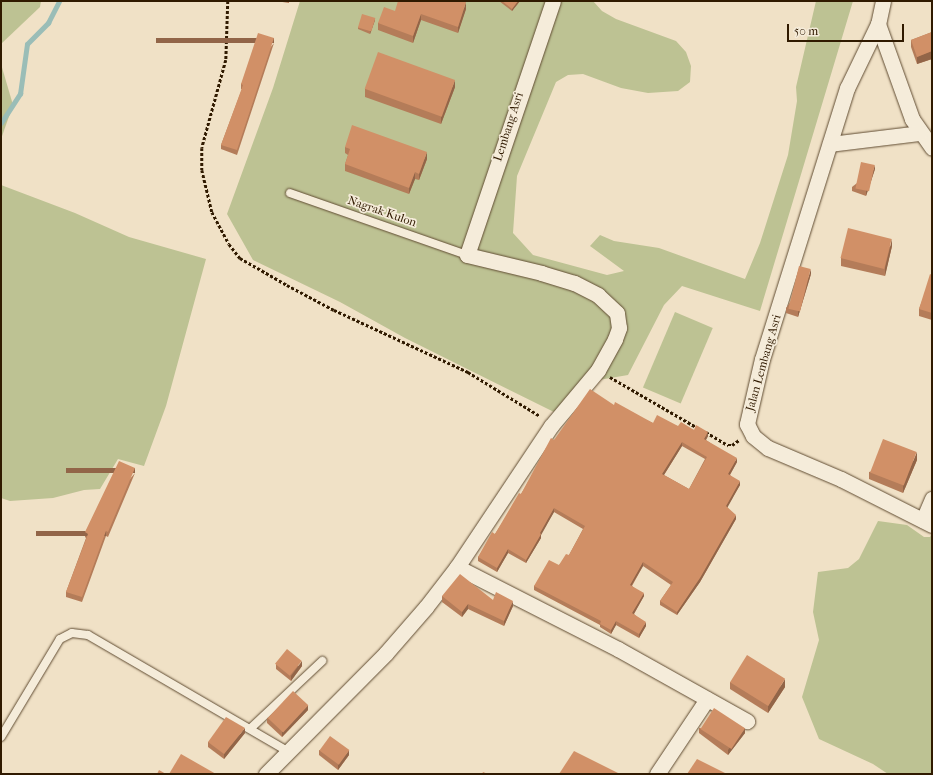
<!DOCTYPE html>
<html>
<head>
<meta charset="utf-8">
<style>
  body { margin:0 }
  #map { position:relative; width:933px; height:775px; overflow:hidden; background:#f0e1c6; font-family:"IM FELL French Canon",serif }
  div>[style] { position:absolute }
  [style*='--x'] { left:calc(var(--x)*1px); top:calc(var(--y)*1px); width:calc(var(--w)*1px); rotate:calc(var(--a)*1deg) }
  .green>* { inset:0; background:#bdc293; transform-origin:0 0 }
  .stream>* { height:4.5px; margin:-2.25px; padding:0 2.25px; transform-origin:2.25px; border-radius:2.25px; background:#9abdb7 }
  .path>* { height:2.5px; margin-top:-1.25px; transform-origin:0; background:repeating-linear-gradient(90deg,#301a00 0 3px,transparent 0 5px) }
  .roads { filter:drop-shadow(0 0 1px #604c32) drop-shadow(0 0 1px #604c32) }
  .service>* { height:8px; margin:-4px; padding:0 4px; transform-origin:4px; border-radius:4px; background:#f5ecda }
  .minor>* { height:15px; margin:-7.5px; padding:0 7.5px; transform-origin:7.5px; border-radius:7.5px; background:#f5ecda }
  .wall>* { inset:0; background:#b47c59 }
  .shaded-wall>* { inset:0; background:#926548; transform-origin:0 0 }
  .building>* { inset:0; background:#d19067; transform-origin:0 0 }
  span { translate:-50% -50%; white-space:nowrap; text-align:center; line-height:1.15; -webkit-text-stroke:3.5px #f5ecda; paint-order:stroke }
  .street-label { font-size:12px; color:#301a00 }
  .frame { position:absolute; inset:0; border:2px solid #301a00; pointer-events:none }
  .scale { position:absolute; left:787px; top:24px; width:117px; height:18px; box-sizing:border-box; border:2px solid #301a00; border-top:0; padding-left:5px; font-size:12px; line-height:14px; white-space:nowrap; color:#301a00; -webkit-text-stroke:3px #f5ecda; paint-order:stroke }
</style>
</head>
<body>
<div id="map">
  <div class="green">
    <i style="clip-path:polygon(1px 1px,41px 1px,40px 7px,1px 44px)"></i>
    <i style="clip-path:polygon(300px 1px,593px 1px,602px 11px,616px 19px,676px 41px,686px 52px,691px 66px,690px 82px,678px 91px,648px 93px,621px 88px,583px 74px,568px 75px,556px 82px,517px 176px,513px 233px,533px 255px,607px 275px,624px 271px,590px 246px,600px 235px,614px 241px,659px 248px,745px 279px,760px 243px,788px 155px,797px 101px,796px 87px,816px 1px,853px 1px,760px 311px,682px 286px,664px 305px,628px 375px,581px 383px,554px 412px,405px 338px,340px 302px,253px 260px,227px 214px,273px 88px)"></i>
    <i style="clip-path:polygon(1px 64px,13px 105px,1px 139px)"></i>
    <i style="clip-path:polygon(1px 185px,75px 213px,129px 237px,206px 259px,166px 406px,144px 466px,118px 459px,100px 489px,84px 490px,53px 498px,10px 501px,1px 498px)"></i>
    <i style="left:675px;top:312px;width:41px;height:82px;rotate:23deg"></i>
    <i style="clip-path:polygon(878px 521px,907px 525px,924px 537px,930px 537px,932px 533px,932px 774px,888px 774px,873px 764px,819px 739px,802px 697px,819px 640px,813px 612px,818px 572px,848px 568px,859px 559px)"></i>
  </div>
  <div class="stream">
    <i style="--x:1;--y:123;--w:35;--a:-57"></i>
    <i style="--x:20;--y:94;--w:50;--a:-82"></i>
    <i style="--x:27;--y:44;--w:30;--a:-45"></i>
    <i style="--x:48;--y:23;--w:25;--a:-63"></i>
  </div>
  <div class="path">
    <i style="--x:228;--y:1;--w:59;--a:91.9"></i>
    <i style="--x:226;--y:60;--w:91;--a:105.3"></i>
    <i style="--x:202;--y:148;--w:22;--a:90"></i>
    <i style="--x:202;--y:170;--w:43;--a:76.6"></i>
    <i style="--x:212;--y:212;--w:36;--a:62"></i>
    <i style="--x:229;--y:244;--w:18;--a:52"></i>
    <i style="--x:240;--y:258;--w:54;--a:29.9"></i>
    <i style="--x:287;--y:285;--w:53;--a:28"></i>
    <i style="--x:334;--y:310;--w:148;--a:24.8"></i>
    <i style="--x:468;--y:372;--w:84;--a:31.4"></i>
    <i style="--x:610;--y:377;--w:102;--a:30.1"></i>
    <i style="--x:706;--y:432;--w:26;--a:31"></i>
    <i style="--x:728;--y:445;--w:4;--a:0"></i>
    <i style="--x:732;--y:445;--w:9;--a:-36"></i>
  </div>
  <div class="roads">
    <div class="service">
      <i style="--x:290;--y:193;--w:188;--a:19.3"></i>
      <i style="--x:251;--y:728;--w:98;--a:-43.3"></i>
      <i style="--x:1;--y:737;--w:114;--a:-59"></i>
      <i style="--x:60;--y:639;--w:13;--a:-27"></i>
      <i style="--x:72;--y:633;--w:16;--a:7"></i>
      <i style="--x:88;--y:635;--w:233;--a:30.2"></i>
    </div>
    <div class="minor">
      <i style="--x:883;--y:1;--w:24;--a:102"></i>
      <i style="--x:878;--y:24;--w:101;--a:70.3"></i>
      <i style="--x:912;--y:119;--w:35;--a:55"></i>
      <i style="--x:878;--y:24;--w:71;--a:115.8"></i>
      <i style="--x:847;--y:88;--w:284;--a:107.4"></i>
      <i style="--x:762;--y:359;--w:67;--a:103"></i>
      <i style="--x:747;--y:424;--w:13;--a:63"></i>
      <i style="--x:753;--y:436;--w:19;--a:39"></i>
      <i style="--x:768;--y:448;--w:79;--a:23"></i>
      <i style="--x:841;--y:479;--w:102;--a:26.8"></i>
      <i style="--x:830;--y:144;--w:90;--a:-7"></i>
      <i style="--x:923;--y:520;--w:23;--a:-67"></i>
      <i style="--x:457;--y:567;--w:181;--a:27"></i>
      <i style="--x:618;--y:649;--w:148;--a:29.2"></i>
      <i style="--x:266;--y:774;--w:170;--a:-45.2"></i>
      <i style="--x:386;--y:653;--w:61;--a:-49"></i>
      <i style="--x:426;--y:607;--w:51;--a:-52.2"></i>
      <i style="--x:457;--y:567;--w:169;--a:-56.3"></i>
      <i style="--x:551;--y:426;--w:73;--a:-50"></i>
      <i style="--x:598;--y:370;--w:35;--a:-61"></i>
      <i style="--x:615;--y:339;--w:12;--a:-70"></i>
      <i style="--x:619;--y:328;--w:15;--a:-98"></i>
      <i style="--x:617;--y:313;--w:26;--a:-137"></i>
      <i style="--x:598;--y:295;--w:27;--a:-153"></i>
      <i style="--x:574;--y:283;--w:34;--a:-163"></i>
      <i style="--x:542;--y:273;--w:77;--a:-166.5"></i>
      <i style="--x:467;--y:255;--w:268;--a:-71.3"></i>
      <i style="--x:657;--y:774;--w:90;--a:-56.3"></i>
    </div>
  </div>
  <div class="wall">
    <i style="clip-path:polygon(276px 1px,289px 1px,289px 3px)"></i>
    <i style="clip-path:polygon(499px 1px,520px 1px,512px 11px)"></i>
    <i style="clip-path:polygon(466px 9px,458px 33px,421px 20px,413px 43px,378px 30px,378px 23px,395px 11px)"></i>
    <i style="clip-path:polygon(375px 20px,370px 34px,358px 29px,358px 27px)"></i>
    <i style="clip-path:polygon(932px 32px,932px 59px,917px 64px,911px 47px,911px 40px)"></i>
    <i style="clip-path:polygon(274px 43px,237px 155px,221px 149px,221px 145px,242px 89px,241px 89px,241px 84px)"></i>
    <i style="clip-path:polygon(455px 87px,441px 124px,365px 97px,365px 89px)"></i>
    <i style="clip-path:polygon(345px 147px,427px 159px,419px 180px,415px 179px,409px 194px,345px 171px,345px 164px,348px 155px,345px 153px)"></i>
    <i style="clip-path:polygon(875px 169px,866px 196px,852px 191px,852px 187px)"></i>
    <i style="clip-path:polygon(892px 246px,885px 276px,841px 266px,841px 258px)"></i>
    <i style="clip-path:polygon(811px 274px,798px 317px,786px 313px,786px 308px)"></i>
    <i style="clip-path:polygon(932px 275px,932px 320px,919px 316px,919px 309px)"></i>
    <i style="clip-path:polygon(evenodd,614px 405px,653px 423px,678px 426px,694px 430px,708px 436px,706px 440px,737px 462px,730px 475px,740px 485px,727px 507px,736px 519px,700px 582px,677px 615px,660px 605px,660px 601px,671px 585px,643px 566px,632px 586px,644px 596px,634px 614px,646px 626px,639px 638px,616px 625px,611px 634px,600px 627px,600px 625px,534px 590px,534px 586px,559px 565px,569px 555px,583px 529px,554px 512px,541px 534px,541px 538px,526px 563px,508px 553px,497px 572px,478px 561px,478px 557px,495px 534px,521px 494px,554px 440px,614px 405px,682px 446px,705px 459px,689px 489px,664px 475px,682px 446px)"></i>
    <i style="clip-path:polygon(917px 460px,903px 493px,869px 479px,869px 472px)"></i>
    <i style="clip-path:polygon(135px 473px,108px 537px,106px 536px,82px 602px,66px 597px,66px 592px,86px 538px,85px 537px,85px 532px)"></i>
    <i style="clip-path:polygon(442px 596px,493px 600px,513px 606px,504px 626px,468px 609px,462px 617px,442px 602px)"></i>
    <i style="clip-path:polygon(276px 664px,302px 666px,291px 681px,276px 669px)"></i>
    <i style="clip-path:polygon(730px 682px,785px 687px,768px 713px,730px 689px)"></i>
    <i style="clip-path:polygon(308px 710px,282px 737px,267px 723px,267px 718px)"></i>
    <i style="clip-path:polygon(699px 728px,745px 733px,728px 755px,699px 733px)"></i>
    <i style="clip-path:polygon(245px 733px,224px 759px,208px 747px,208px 742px)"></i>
    <i style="clip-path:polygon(319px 750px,349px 755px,338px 770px,319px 755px)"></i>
  </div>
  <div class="shaded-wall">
    <i style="clip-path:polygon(518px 1px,520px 1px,512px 11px,512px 9px)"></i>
    <i style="clip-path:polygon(466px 2px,466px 9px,458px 33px,458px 27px)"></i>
    <i style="clip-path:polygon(421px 14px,421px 20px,413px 43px,413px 36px)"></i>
    <i style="clip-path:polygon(375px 18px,375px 20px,370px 34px,370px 31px)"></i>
    <i style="left:274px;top:38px;width:5px;height:118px;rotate:90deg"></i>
    <i style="clip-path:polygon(932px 51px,932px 59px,917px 64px,917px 57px)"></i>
    <i style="clip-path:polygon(455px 80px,455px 87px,441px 124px,441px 117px)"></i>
    <i style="clip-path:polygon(427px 152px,427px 159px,419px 180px,419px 174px)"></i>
    <i style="clip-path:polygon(875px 165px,875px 169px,866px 196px,866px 191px)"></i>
    <i style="clip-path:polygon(415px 172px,415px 179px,409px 194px,409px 188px)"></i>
    <i style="clip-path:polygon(892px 239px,892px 246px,885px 276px,885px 268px)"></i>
    <i style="clip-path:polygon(811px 269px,811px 274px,798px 317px,798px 311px)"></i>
    <i style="clip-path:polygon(708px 432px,708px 436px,704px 443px,704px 439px)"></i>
    <i style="clip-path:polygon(682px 442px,682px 446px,662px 478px,662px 474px)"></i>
    <i style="clip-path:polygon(917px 452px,917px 460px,903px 493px,903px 485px)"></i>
    <i style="clip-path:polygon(737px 458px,737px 462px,728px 478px,728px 474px)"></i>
    <i style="left:135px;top:468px;width:5px;height:69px;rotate:90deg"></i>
    <i style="clip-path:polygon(740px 481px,740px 485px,726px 510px,726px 506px)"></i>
    <i style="clip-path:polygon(554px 508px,554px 512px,540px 537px,540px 533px)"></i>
    <i style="clip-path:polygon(736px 515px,736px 519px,700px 582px,677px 615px,677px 612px)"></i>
    <i style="left:106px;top:531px;width:5px;height:70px;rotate:90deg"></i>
    <i style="clip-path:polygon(541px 534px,541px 538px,526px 563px,526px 560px)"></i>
    <i style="clip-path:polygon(508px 549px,508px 553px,497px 572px,497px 568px)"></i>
    <i style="clip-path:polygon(643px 562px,643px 566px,630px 588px,630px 585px)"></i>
    <i style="clip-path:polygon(644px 593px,644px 596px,632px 617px,632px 613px)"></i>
    <i style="clip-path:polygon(513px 601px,513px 606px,504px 626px,504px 621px)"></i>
    <i style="clip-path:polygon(468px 604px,468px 609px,462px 617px,462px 612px)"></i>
    <i style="clip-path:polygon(616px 621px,616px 625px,611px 634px,611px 630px)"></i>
    <i style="clip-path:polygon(646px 622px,646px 626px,639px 638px,639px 634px)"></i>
    <i style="clip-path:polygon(302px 661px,302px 666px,291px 681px,291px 676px)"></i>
    <i style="clip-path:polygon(785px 679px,785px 687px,768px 713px,768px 706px)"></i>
    <i style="clip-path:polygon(308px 705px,308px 710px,282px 737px,282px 732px)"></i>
    <i style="clip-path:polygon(245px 728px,245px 733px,224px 759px,224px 754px)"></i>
    <i style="clip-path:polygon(745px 728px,745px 733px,728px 755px,728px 750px)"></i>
    <i style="clip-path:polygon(349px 750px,349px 755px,338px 770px,338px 765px)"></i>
  </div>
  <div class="building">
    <i style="clip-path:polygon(398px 1px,464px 1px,466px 2px,458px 27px,421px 14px,413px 36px,378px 23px,384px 7px,395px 11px)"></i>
    <i style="clip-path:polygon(502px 1px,518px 1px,512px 9px)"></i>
    <i style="left:362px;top:14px;width:14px;height:14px;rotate:17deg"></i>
    <i style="clip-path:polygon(932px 32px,932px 51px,917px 57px,911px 40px)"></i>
    <i style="clip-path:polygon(258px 33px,274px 38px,237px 150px,221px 145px,243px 85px,241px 84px)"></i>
    <i style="left:378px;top:52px;width:82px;height:39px;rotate:20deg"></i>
    <i style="clip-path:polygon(352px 125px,427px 152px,419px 174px,415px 172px,409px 188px,345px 164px,350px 149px,345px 147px)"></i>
    <i style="left:861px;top:162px;width:14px;height:27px;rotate:12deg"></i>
    <i style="left:848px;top:228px;width:45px;height:31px;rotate:14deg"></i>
    <i style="left:799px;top:266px;width:12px;height:44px;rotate:14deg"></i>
    <i style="clip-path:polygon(930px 274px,932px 275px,932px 313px,919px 309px)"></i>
    <i style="clip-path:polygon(evenodd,590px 389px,614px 405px,615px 402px,653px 423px,657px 415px,678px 426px,681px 422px,694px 430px,696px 425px,708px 432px,704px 439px,737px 458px,728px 474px,740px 481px,726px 506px,736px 515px,700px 578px,677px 612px,660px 601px,673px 582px,643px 562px,630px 585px,644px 593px,632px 613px,646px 622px,639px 634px,616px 621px,611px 630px,600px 624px,601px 621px,534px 586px,549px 560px,559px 565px,566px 554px,569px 555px,585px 526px,554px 508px,540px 533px,541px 534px,526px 560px,508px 549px,497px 568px,478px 557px,492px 532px,495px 534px,519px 493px,521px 494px,551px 438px,554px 440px,590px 389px,682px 442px,707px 457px,689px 489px,662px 474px,682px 442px)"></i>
    <i style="left:883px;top:439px;width:36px;height:36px;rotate:21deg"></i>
    <i style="clip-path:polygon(119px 461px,135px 468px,108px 532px,106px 531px,82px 597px,66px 592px,88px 534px,85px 532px)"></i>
    <i style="clip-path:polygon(460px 574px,493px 600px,496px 592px,513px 601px,504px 621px,468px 604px,462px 612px,442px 596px)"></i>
    <i style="left:287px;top:649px;width:19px;height:19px;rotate:39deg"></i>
    <i style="left:747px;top:655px;width:45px;height:32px;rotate:32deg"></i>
    <i style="left:293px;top:691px;width:21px;height:37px;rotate:43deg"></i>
    <i style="left:714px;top:708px;width:37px;height:25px;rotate:33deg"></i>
    <i style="clip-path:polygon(226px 717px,245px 728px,224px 754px,208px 742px)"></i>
    <i style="left:330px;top:736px;width:24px;height:18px;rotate:36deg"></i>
    <i style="clip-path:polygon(574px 751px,620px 774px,559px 774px)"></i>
    <i style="clip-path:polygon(181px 754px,216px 774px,169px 774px)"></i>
    <i style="clip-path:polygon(697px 759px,727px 774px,687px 774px)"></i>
    <i style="clip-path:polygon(159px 770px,166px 774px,157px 774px)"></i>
    <i style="clip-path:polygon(483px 772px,488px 774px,482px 774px)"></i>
  </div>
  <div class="street-label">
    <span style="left:509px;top:127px;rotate:-72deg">Lembang Asri</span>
    <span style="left:382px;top:212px;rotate:19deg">Nagrak Kulon</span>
    <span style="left:764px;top:363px;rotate:-74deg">Jalan Lembang Asri</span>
  </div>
  <div class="frame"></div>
  <div class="scale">50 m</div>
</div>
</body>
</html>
